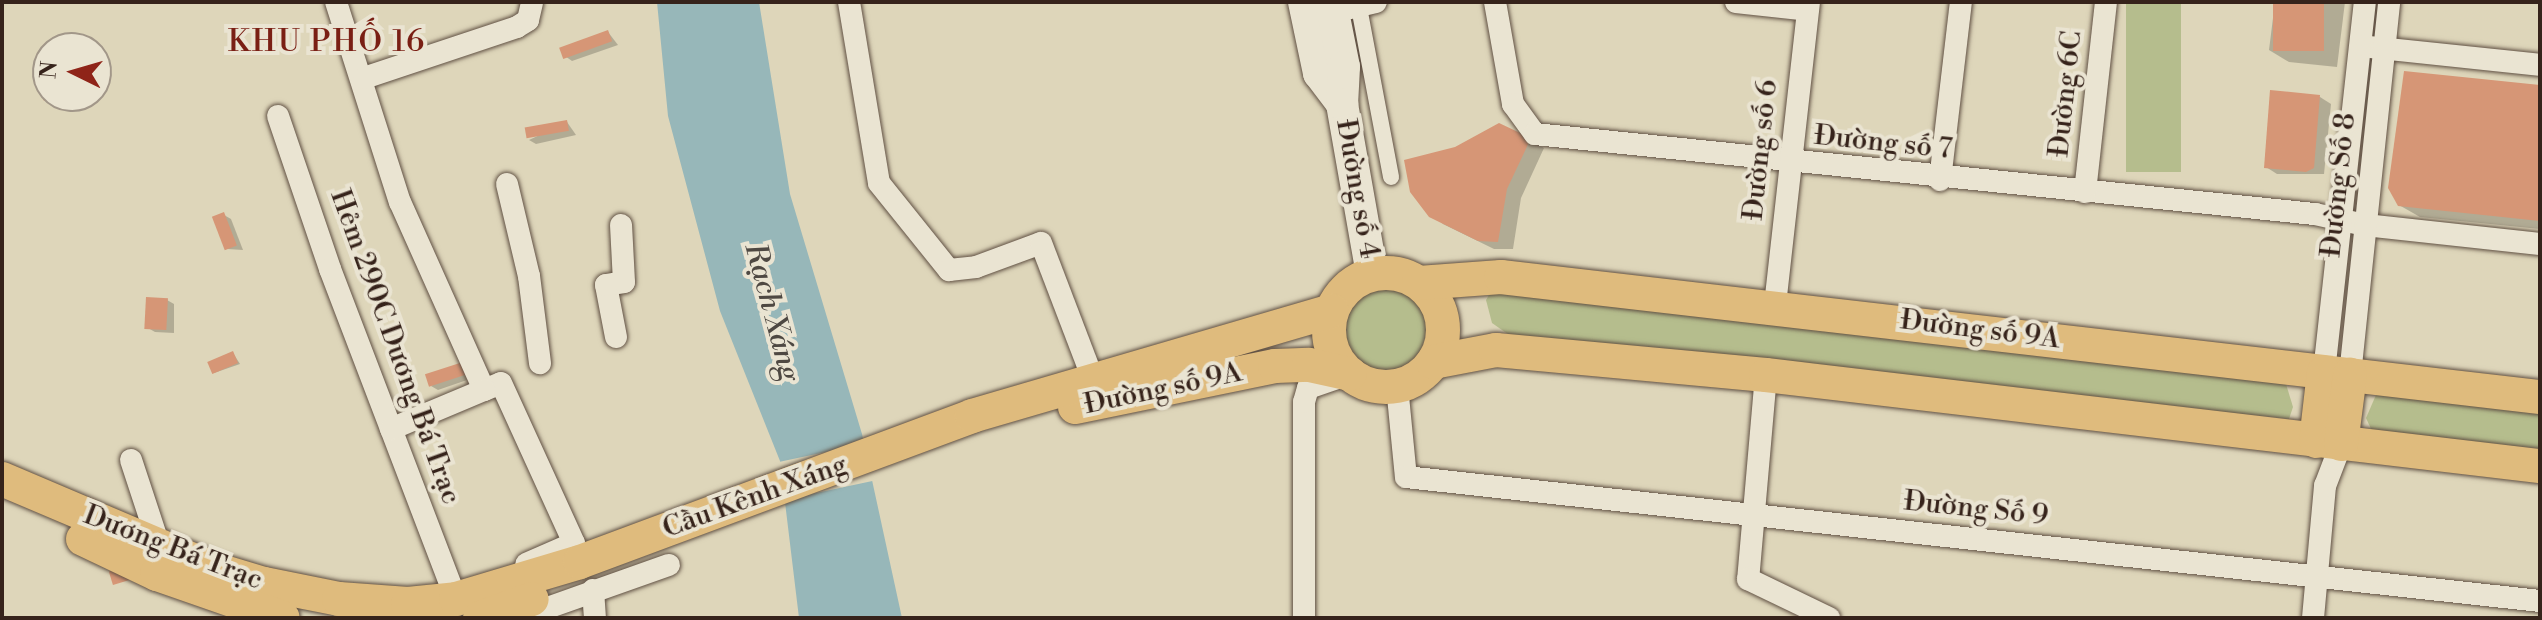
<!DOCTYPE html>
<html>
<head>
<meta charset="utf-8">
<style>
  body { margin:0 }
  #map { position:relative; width:2542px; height:620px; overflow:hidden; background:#ded6ba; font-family:"Libre Bodoni",serif }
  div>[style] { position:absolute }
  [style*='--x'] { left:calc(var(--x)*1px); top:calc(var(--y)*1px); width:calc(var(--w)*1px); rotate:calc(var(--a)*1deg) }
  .green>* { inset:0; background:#b5bd8d; transform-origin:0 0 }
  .round { border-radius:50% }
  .water>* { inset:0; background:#97b7b9 }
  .pier>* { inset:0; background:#ded6ba; transform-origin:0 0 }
  .shadow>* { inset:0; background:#0003 }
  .building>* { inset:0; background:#d69676; transform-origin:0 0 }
  .roads { filter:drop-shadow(0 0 2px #605043) drop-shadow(0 0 2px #605043) }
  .pedestrian>* { height:16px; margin:-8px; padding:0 8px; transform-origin:8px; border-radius:8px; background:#eae4d2 }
  .minor>* { height:22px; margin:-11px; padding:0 11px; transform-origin:11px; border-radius:11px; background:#eae4d2 }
  .secondary>* { height:32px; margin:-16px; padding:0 16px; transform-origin:16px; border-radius:16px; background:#eae4d2 }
  .primary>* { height:34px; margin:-17px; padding:0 17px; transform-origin:17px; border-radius:17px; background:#dfbb7d }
  .primary>.ring { margin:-17px; padding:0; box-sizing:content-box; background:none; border:34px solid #dfbb7d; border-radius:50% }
  span { translate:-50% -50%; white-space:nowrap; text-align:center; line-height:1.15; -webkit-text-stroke:8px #eae4d2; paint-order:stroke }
  .street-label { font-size:28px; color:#36231b }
  .neighbourhood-label { font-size:30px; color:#7a1f14; letter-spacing:2px }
  .water-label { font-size:30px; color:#4e4842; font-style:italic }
  .frame { position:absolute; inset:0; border:4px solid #36231b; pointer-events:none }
  .north { position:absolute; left:32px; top:32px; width:80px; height:80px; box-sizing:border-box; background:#eae4d2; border:2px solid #a29789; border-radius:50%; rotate:275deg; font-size:22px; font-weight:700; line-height:32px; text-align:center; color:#36231b }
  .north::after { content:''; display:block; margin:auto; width:28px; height:36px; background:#8f2418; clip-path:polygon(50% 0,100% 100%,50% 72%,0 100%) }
</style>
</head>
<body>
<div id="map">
  <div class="green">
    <i style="left:2126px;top:2px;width:55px;height:170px"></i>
    <i class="round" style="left:1342px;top:287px;width:84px;height:84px"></i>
    <i style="clip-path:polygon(1492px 290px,2286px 384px,2293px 407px,2289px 419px,1512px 337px,1492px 323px,1486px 300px)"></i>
    <i style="clip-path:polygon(2376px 395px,2540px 406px,2540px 455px,2372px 431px,2366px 418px)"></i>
  </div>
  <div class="water">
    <i style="clip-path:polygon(657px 2px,759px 2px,790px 194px,862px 434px,902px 618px,799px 618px,780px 461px,720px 311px,668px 116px)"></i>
  </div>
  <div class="pier">
    <i style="left:868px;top:443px;width:38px;height:96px;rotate:78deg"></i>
  </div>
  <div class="shadow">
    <i style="clip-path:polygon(2275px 2px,2345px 2px,2337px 67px,2289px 62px,2269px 50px)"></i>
    <i style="clip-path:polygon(608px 32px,618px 45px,572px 61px,565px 56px)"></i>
    <i style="clip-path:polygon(2540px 87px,2540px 229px,2420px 217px,2399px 205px)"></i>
    <i style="clip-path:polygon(2272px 93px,2320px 97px,2331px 104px,2324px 174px,2277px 174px,2266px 167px)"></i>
    <i style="clip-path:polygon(567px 122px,576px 135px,536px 144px,529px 140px)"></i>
    <i style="clip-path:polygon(1530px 140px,1544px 148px,1521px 198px,1513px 249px,1494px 249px,1443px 224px,1412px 191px,1456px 149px)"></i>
    <i style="clip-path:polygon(224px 215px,231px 219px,243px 250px,227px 249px)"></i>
    <i style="clip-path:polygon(167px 300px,174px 304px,174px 333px,155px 332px,148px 328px)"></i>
    <i style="clip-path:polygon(233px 353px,240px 364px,214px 373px)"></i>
    <i style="clip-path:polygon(463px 367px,467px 380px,438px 390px,431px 386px)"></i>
  </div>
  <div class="building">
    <i style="left:2273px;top:2px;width:51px;height:49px"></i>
    <i style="left:608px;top:30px;width:12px;height:52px;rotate:70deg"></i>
    <i style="clip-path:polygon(2404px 71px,2540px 85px,2540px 221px,2398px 206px,2388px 188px)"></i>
    <i style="clip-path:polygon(48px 88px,48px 96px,59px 96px,55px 105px,43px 100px)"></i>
    <i style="clip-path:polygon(2270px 90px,2320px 95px,2314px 168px,2306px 172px,2264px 168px)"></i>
    <i style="left:567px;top:120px;width:11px;height:43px;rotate:80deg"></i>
    <i style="clip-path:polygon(1499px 123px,1531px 138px,1507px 189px,1498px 242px,1478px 241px,1429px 217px,1410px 192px,1404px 160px,1455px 147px)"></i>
    <i style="left:224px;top:212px;width:36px;height:13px;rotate:69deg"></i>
    <i style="left:146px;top:297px;width:22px;height:32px;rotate:3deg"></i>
    <i style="left:233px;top:351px;width:13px;height:28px;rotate:67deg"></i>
    <i style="left:463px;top:362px;width:13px;height:40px;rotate:72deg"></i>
    <i style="left:127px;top:566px;width:14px;height:19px;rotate:73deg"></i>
  </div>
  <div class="roads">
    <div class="pedestrian">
      <i style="--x:1358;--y:2;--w:178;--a:79.3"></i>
    </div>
    <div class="minor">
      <i style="--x:336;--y:2;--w:210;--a:72.3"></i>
      <i style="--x:400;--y:202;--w:206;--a:65.9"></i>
      <i style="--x:484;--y:390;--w:18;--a:-22"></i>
      <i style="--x:501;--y:383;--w:176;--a:65.5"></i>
      <i style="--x:574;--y:543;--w:52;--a:156.4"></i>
      <i style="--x:849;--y:2;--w:183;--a:80.6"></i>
      <i style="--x:879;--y:183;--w:112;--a:51.2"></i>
      <i style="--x:949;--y:270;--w:27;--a:-6"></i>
      <i style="--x:976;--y:267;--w:69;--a:-20.3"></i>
      <i style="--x:1041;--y:243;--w:146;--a:69.1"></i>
      <i style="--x:1495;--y:2;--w:104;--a:80"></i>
      <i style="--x:1513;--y:104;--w:37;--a:54"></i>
      <i style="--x:1535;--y:134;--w:784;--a:5.86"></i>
      <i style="--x:2315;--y:214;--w:51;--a:12.4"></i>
      <i style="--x:2365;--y:225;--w:176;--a:6.2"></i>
      <i style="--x:1736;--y:2;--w:72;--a:6.3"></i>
      <i style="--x:1333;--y:12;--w:44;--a:-13.1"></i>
      <i style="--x:2370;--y:47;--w:171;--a:6"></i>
      <i style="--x:364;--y:78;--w:161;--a:-18.4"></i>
      <i style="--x:517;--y:27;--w:13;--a:-32"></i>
      <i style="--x:528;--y:20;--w:18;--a:-77"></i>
      <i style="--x:278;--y:116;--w:162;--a:71.2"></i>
      <i style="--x:330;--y:269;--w:353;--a:69.1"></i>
      <i style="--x:1940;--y:180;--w:179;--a:-83.3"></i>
      <i style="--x:507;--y:184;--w:95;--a:76.6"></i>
      <i style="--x:529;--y:276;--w:88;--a:82.8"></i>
      <i style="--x:2085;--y:192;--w:191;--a:-83.7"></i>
      <i style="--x:1775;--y:305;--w:305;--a:-83.6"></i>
      <i style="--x:616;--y:337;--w:53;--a:-100.9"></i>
      <i style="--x:606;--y:285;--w:18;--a:-9"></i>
      <i style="--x:624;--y:282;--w:57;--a:-93"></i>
      <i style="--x:2324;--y:372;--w:372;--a:-83.7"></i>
      <i style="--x:1766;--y:375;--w:205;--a:95"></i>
      <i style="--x:1748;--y:579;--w:90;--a:25.7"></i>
      <i style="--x:2350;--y:375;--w:375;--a:-84"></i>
      <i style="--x:1397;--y:386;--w:91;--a:84.4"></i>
      <i style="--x:1406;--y:477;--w:1141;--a:6.24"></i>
      <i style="--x:391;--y:429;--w:101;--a:-22.8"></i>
      <i style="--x:131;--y:460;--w:89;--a:71.8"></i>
      <i style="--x:593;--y:590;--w:28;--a:86"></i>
      <i style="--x:519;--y:618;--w:159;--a:-19.5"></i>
      <i style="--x:1304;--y:618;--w:216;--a:-90"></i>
      <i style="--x:1304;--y:402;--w:15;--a:-74"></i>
      <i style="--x:1308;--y:388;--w:36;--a:-19"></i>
      <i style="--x:2313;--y:618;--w:133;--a:-84.8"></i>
      <i style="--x:2325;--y:486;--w:45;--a:-69.1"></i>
    </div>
    <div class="secondary">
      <i style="--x:1304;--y:2;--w:73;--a:78.1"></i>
      <i style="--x:1319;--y:73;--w:39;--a:53"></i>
      <i style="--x:1331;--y:2;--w:66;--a:78.7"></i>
      <i style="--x:1344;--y:67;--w:37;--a:93"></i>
      <i style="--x:1342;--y:104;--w:173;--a:80"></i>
    </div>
    <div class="primary">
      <i class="ring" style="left:1329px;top:273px;width:80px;height:80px"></i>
      <i style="--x:1419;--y:283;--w:82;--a:-4.2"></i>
      <i style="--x:1501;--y:277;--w:1046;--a:6.59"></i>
      <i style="--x:1433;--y:362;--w:64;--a:-10.8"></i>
      <i style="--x:1496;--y:350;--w:271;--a:5.3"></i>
      <i style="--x:1766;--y:375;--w:779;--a:6.71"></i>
      <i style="--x:1075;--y:407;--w:204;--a:-11.6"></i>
      <i style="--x:1275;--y:366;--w:34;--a:-2"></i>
      <i style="--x:1309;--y:365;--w:42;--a:12.4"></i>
      <i style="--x:2316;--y:441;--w:69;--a:-83.4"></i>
      <i style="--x:2341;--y:444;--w:70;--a:-82.6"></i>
      <i style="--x:2;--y:479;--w:230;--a:23"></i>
      <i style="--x:214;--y:569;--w:52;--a:16.7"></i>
      <i style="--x:264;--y:584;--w:76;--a:11.3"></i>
      <i style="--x:339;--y:599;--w:69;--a:4.1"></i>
      <i style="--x:408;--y:604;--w:48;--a:-5.9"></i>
      <i style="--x:456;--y:599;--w:129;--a:-16.6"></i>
      <i style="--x:580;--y:562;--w:418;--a:-20.4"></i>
      <i style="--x:972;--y:416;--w:375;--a:-16.3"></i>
      <i style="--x:83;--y:539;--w:82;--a:25.3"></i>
      <i style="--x:157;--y:574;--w:133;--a:19.2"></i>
      <i style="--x:480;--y:618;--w:55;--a:-20.1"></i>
    </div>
  </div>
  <div class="street-label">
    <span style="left:2066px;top:94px;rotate:-84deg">Đường 6C</span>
    <span style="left:1883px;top:143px;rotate:6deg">Đường số 7</span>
    <span style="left:1761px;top:150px;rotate:-84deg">Đường số 6</span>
    <span style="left:2339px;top:185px;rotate:-84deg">Đường Số 8</span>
    <span style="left:1357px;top:189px;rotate:80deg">Đường số 4</span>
    <span style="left:1980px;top:330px;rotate:7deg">Đường số 9A</span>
    <span style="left:395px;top:347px;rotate:70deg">Hẻm 290C Dương Bá Trạc</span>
    <span style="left:1163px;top:389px;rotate:-12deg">Đường số 9A</span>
    <span style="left:755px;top:497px;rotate:-20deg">Cầu Kênh Xáng</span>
    <span style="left:1976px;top:509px;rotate:6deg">Đường Số 9</span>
    <span style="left:173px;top:548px;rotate:21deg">Dương Bá Trạc</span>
  </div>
  <div class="neighbourhood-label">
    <span style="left:327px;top:42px">KHU PHỐ 16</span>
  </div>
  <div class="water-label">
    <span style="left:772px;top:312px;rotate:75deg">Rạch Xáng</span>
  </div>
  <div class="frame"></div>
  <div class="north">N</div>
</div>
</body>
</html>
